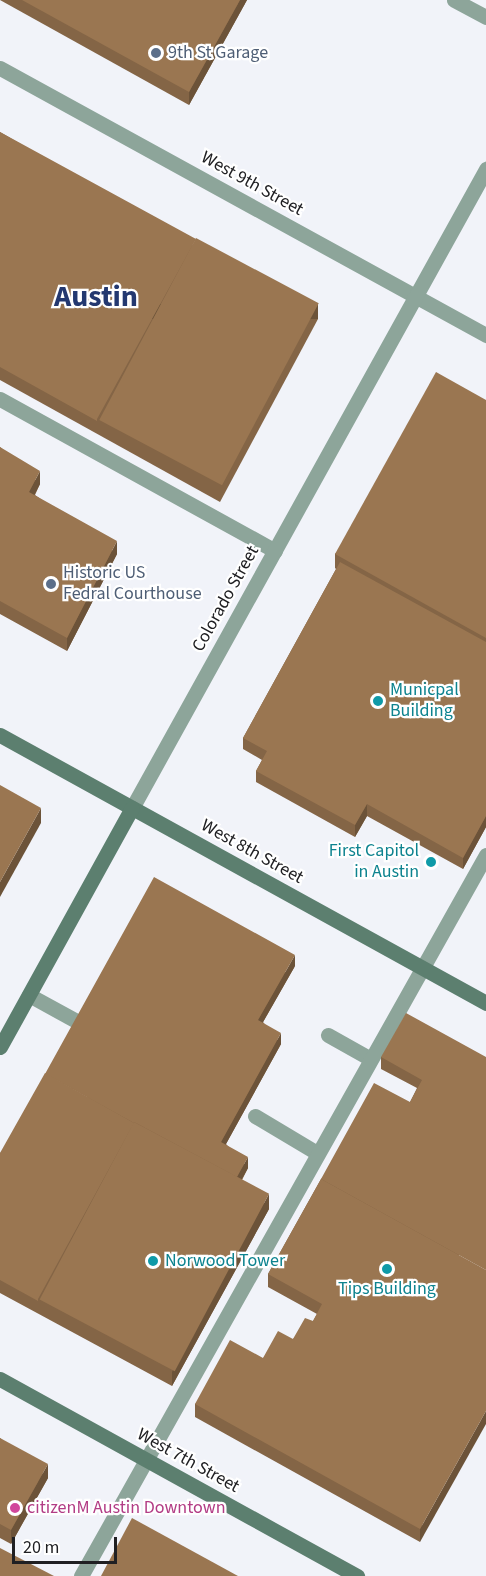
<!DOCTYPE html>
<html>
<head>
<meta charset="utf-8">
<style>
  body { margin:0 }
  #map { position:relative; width:486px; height:1576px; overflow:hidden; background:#f1f3f9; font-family:"Source Sans 3",sans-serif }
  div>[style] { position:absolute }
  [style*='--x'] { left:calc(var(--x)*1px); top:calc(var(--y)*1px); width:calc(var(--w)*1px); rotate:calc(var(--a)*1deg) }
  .lane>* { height:15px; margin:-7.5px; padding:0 7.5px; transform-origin:7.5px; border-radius:7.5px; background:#8da59a }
  .street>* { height:15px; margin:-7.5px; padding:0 7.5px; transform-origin:7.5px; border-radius:7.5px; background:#8da59a }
  .secondary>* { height:15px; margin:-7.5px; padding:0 7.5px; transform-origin:7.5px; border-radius:7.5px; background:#5c7f6f }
  .wall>* { inset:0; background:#846546 }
  .shaded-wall>* { inset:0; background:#6c5339; transform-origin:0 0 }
  .building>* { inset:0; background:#9a7651; transform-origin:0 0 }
  .dots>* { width:16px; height:16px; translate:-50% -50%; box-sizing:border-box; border:3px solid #fff; border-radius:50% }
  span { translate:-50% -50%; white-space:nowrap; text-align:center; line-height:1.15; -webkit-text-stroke:4.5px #fff; paint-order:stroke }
  .service-label { font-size:18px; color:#4e5e75 }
  .left { translate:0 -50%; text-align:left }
  .street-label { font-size:18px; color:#202023 }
  .culture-label { font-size:18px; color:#0d838f }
  .right { translate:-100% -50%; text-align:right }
  .hotel-label { font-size:18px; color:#b23c85 }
  .town-label { font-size:30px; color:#233870; font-weight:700 }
  .scale { position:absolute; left:12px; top:1537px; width:105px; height:27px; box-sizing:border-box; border:3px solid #202023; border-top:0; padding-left:8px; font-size:18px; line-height:21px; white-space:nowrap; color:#202023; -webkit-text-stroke:4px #fff; paint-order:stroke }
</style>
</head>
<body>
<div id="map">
  <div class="lane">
    <i style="--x:454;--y:0;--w:36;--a:28"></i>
    <i style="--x:0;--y:399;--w:314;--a:28.9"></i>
    <i style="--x:29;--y:995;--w:58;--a:28.8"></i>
    <i style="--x:328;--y:1035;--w:47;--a:29.3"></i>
    <i style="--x:255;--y:1116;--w:72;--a:30.8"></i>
    <i style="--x:81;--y:1576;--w:827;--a:-60.68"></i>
  </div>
  <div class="street">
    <i style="--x:0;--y:68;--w:555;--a:28.78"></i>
    <i style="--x:132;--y:808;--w:731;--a:-61.01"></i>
  </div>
  <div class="secondary">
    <i style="--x:0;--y:735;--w:555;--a:28.87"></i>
    <i style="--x:0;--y:1047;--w:273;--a:-61.1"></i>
    <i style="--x:0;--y:1379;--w:408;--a:28.9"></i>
  </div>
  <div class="wall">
    <i style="clip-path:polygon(0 0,247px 0,189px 105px)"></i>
    <i style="clip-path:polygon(0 132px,318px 319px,220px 502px,0 380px)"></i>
    <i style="clip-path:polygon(486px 400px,486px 827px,463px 869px,367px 816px,355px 837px,256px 782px,256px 771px,262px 760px,243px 749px,243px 738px,336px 569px,335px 568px,335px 554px)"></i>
    <i style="clip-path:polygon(0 447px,40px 484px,35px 495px,117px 554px,67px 651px,0 614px)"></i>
    <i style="clip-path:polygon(295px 966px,263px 1022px,281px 1044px,226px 1144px,248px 1168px,242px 1180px,269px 1209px,172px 1386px,0 1293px,0 1153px)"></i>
    <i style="clip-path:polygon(381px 1057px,486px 1057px,420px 1542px,195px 1417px,195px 1404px,263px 1358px,293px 1339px,313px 1321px,317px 1314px,268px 1287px,268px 1274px,321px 1179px,410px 1102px,417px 1088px,381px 1069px)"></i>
    <i style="clip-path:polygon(0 1438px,48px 1478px,11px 1544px,0 1538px)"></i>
  </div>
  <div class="shaded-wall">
    <i style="clip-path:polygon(240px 0,247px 0,189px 105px,189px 92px)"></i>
    <i style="left:318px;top:304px;width:15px;height:208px;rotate:90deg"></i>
    <i style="clip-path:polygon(40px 471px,40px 484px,29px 505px,29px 492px)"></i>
    <i style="clip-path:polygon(117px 541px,117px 554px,67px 651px,67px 638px)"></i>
    <i style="clip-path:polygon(367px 804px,367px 816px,355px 837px,355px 825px)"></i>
    <i style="clip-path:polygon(41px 808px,41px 823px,0 897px,0 882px)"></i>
    <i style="clip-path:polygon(486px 816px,486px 827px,463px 869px,463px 858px)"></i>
    <i style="clip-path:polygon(295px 955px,295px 966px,258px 1031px,258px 1020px)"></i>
    <i style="clip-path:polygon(281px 1033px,281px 1044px,221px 1153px,221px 1142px)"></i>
    <i style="clip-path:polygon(248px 1157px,248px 1168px,235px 1191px,235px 1180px)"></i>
    <i style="clip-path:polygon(269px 1194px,269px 1209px,172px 1386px,172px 1372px)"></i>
    <i style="clip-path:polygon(486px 1411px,486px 1424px,420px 1542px,420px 1529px)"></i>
    <i style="clip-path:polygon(48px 1464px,48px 1478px,11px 1544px,11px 1530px)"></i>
  </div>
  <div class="building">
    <i style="clip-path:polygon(22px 0,240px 0,189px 92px)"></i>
    <i style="clip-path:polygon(0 132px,196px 239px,97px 419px,97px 421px,0 367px)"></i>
    <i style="left:196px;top:238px;width:139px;height:206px;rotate:28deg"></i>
    <i style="clip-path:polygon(436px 372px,486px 400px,486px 638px,335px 554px)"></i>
    <i style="clip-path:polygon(0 447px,40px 471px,29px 492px,117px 541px,67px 638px,0 601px)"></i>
    <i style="clip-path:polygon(340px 562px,486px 642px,486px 816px,463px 858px,367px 804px,355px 825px,256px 771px,267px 751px,243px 738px)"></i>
    <i style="clip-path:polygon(0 785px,41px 808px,0 882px)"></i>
    <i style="clip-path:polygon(154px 877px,295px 955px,258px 1020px,281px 1033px,221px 1142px,248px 1157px,237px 1177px,134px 1122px,134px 1123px,45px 1074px)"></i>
    <i style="clip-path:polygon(406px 1013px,486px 1057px,486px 1270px,321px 1179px,374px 1083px,410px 1102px,422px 1080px,381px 1057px)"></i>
    <i style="clip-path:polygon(45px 1073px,134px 1123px,38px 1299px,38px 1301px,0 1280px,0 1153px)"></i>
    <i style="left:134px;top:1122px;width:153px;height:201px;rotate:28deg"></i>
    <i style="clip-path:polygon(321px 1179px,486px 1270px,486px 1411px,420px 1529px,195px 1404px,230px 1340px,263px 1358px,278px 1331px,293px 1339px,305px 1318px,313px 1321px,322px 1304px,268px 1274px)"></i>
    <i style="clip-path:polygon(0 1438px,48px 1464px,11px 1530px,0 1524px)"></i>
    <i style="clip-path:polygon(132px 1518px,238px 1576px,101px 1576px)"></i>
    <i style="clip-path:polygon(0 1548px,54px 1576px,0 1576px)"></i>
  </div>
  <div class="dots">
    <i style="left:156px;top:53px;background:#5c6f8a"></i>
    <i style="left:51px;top:584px;background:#5c6f8a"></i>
    <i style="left:378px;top:701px;background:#0f9aa8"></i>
    <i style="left:431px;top:862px;background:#0f9aa8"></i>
    <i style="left:153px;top:1261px;background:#0f9aa8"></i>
    <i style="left:387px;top:1269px;background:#0f9aa8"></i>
    <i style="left:15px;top:1508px;background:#d1479c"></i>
  </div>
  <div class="service-label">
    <span class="left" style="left:168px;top:53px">9th St Garage</span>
    <span class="left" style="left:63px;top:584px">Historic US<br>Fedral Courthouse</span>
  </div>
  <div class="street-label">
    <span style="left:252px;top:184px;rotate:29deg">West 9th Street</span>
    <span style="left:226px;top:599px;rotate:-61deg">Colorado Street</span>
    <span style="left:252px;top:852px;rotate:29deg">West 8th Street</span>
    <span style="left:188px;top:1461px;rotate:29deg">West 7th Street</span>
  </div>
  <div class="culture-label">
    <span class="left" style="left:390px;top:701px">Municpal<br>Building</span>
    <span class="right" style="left:419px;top:862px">First Capitol<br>in Austin</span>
    <span class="left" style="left:165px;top:1261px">Norwood Tower</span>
    <span style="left:387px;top:1289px">Tips Building</span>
  </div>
  <div class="hotel-label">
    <span class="left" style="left:27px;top:1508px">citizenM Austin Downtown</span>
  </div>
  <div class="town-label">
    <span style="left:96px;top:297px">Austin</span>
  </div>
  <div class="scale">20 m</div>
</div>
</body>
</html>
